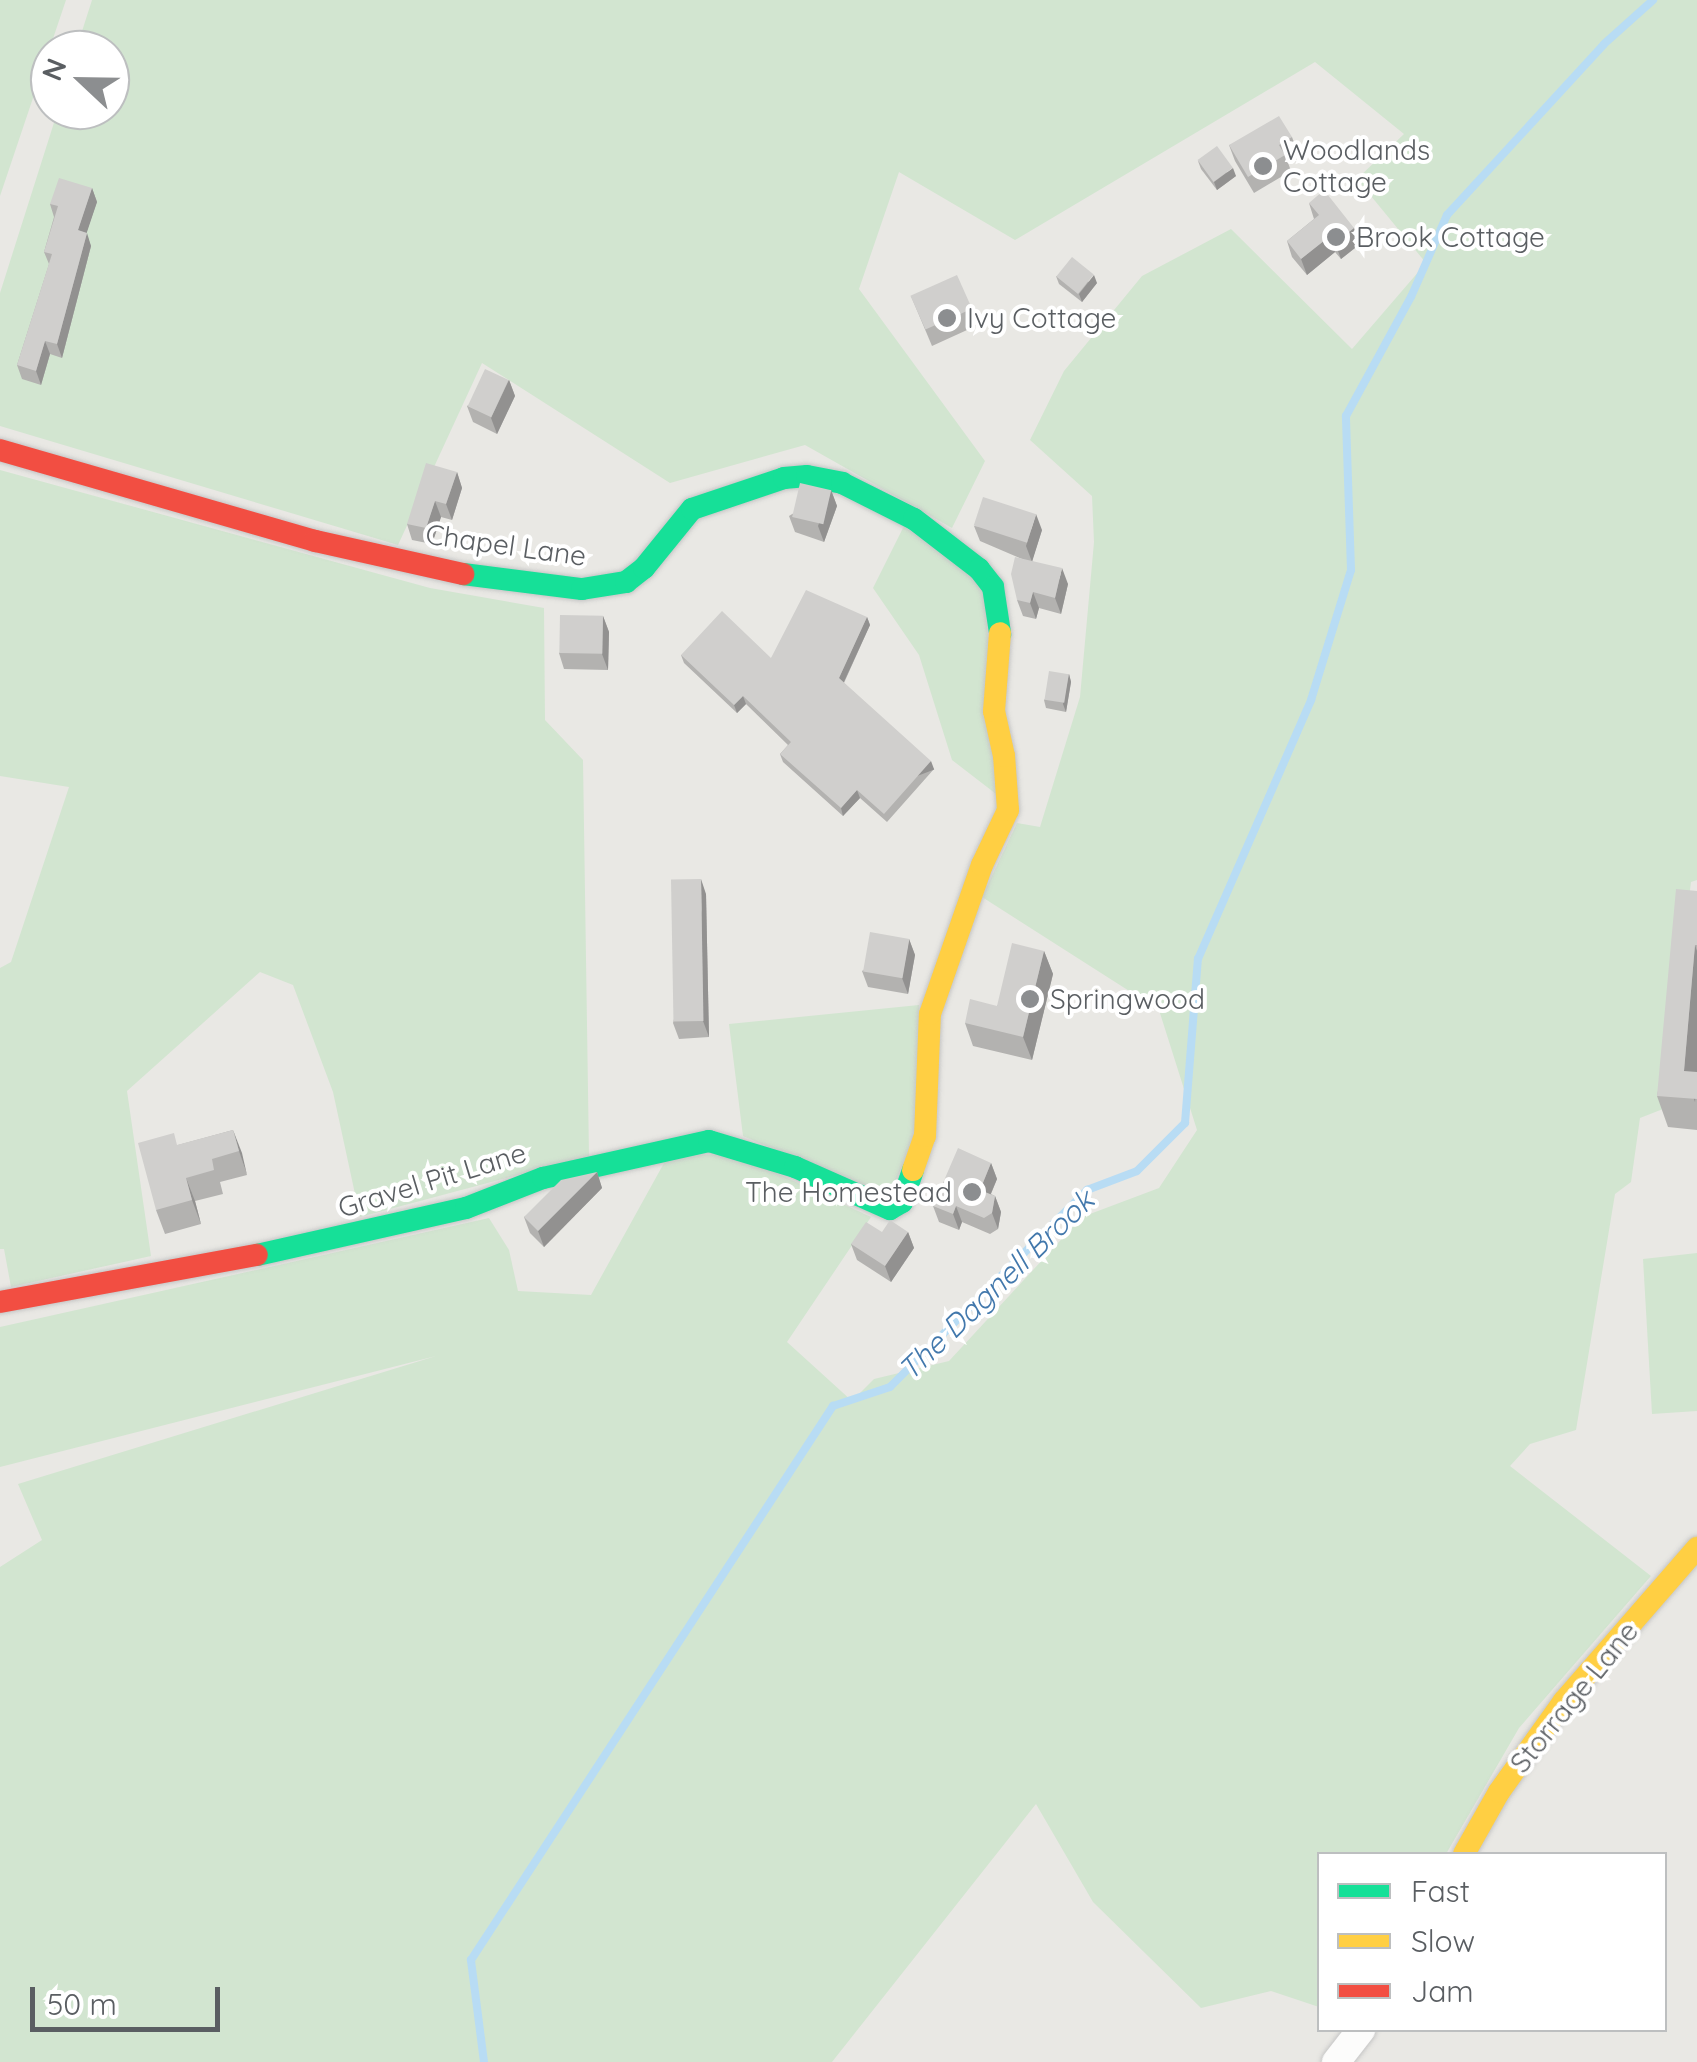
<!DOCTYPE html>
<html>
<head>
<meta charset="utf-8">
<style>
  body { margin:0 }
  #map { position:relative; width:1697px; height:2062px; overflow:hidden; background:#e9e8e4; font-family:Quicksand,sans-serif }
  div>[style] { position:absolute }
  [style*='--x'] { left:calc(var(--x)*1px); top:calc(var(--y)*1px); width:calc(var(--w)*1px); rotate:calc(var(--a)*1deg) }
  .green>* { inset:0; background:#d2e5d0 }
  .stream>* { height:8px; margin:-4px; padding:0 4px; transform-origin:4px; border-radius:4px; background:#b8dcf4 }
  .roads { filter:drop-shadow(0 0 2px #c5c5c5) drop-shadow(0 0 2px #c5c5c5) }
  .street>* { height:28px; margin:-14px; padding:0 14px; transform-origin:14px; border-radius:14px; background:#fcfcfb }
  .fast>* { height:22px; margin:-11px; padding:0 11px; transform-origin:11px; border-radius:11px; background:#16e098 }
  .slow>* { height:22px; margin:-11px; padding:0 11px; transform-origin:11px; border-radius:11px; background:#ffcf43 }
  .jam>* { height:22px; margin:-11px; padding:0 11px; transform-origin:11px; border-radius:11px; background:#f24e42 }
  .wall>* { inset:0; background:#b3b2b0 }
  .shaded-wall>* { inset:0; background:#929190; transform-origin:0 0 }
  .building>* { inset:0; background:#d0cfcd; transform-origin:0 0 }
  .dots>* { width:28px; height:28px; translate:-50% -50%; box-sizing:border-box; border:5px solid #fff; border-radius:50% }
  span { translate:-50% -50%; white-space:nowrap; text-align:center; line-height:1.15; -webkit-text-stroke:8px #fff; paint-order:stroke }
  .poi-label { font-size:28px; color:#5a5e62 }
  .left { translate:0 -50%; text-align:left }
  .right { translate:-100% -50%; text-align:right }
  .street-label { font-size:28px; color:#5a5e62 }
  .water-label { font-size:30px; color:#4278ac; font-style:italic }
  .legend { position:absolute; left:1317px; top:1852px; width:350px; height:180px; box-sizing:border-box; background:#fff; border:2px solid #bdbfc0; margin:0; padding:12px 18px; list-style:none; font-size:30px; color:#5a5e62 }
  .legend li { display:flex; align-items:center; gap:20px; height:50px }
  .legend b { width:50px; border:2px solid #bdbfc0 }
  .north { position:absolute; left:30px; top:30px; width:100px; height:100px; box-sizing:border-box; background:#fff; border:2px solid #bdbfc0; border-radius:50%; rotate:292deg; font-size:28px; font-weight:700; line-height:40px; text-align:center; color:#5a5e62 }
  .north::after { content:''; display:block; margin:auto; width:35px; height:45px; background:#8c8e90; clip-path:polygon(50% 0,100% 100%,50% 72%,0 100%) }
  .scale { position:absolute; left:30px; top:1987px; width:190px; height:45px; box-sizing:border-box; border:5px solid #5a5e62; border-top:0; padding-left:12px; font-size:30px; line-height:35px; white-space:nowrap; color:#5a5e62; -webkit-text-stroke:8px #fff; paint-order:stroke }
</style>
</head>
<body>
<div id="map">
  <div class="green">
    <i style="clip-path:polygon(0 0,66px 0,0 196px)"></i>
    <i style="clip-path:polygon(92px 0,1697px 0,1697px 880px,1691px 882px,1663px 1109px,1640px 1118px,1631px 1182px,1615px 1194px,1576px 1430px,1530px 1444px,1510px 1466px,1651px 1576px,1519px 1728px,1446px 1854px,1320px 1854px,1319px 2007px,1271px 1991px,1201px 2008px,1093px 1902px,1036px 1804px,832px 2062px,0 2062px,0 1567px,42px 1540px,18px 1484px,436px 1356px,0 1467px,0 1327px,489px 1218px,509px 1250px,518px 1291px,591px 1295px,669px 1154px,738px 1155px,871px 1217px,787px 1342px,852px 1401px,874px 1379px,949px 1361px,1082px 1217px,1159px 1188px,1197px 1130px,1159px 1010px,982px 897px,1017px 823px,1040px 827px,1080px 697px,1094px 542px,1092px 496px,1030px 440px,1064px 371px,1142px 276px,1231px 229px,1352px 349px,1426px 263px,1357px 179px,1404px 134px,1315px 62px,1015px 240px,899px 172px,859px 289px,985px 461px,952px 528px,805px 445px,670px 483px,482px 363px,398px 545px,0 426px,0 293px,58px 110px,110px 110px,110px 50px,76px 50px)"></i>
    <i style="clip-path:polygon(0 470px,430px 588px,544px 608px,545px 720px,583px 760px,589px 1156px,360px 1217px,333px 1092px,293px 985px,260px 972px,127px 1091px,151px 1256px,11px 1287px,4px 1249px,0 1249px,0 968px,11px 962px,69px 787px,0 776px)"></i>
    <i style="clip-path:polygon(904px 526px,984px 585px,1000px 797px,952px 760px,919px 655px,873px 588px)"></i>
    <i style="clip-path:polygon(919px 1005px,918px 1130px,888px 1198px,743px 1136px,729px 1024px)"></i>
    <i style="clip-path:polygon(1697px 1253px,1697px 1411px,1652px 1414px,1643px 1259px)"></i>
  </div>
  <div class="stream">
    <i style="--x:484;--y:2062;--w:103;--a:-97.3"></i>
    <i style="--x:471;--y:1960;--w:662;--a:-56.84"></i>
    <i style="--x:833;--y:1406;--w:60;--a:-18.4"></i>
    <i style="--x:890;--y:1387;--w:279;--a:-45"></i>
    <i style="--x:1087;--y:1190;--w:53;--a:-20.8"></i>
    <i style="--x:1137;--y:1171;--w:68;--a:-45"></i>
    <i style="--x:1185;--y:1123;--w:165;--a:-85.5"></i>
    <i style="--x:1198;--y:959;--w:283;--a:-66.4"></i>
    <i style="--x:1311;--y:700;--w:136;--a:-72.9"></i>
    <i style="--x:1351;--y:570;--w:154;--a:-91.9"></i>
    <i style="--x:1346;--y:416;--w:136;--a:-61.4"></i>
    <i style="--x:1411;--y:297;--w:90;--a:-66.3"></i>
    <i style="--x:1447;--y:215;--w:232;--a:-47.4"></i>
    <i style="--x:1604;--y:44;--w:66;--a:-41.9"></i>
  </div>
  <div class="roads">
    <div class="street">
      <i style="--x:1336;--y:2062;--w:41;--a:-52"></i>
    </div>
    <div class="fast">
      <i style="--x:463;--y:574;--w:120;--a:7.2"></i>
      <i style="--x:582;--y:589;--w:45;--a:-9"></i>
      <i style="--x:626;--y:582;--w:23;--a:-38"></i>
      <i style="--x:644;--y:568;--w:76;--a:-50.9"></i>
      <i style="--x:692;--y:509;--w:97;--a:-18.6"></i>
      <i style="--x:784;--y:478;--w:23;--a:-5"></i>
      <i style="--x:807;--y:476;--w:36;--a:11"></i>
      <i style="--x:842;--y:483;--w:80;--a:26.6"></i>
      <i style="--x:914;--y:519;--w:82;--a:37.6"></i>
      <i style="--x:979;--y:569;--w:23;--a:52"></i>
      <i style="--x:993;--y:587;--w:47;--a:81.3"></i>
      <i style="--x:257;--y:1255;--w:214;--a:-12.7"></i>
      <i style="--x:466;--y:1208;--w:83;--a:-21.3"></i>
      <i style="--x:543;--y:1178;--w:170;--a:-12.6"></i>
      <i style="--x:709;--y:1141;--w:90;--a:16.8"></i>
      <i style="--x:795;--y:1167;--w:104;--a:23.9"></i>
      <i style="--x:890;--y:1209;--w:14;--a:-30"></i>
      <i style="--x:902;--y:1202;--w:34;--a:-71"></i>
    </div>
    <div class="slow">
      <i style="--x:913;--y:1170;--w:36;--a:-71"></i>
      <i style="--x:925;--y:1136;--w:122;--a:-87.7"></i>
      <i style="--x:930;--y:1014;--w:158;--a:-70.8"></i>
      <i style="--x:982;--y:865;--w:61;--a:-64.7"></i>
      <i style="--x:1008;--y:810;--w:54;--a:-94.2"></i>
      <i style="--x:1004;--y:756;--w:46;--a:-102.5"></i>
      <i style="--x:994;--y:711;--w:78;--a:-85.6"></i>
      <i style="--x:1464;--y:1854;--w:71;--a:-60.6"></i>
      <i style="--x:1499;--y:1792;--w:112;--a:-54.5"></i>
      <i style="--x:1564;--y:1701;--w:203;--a:-49"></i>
    </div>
    <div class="jam">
      <i style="--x:0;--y:450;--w:328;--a:16.1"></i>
      <i style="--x:315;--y:541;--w:152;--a:12.6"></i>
      <i style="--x:0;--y:1302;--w:261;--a:-10.4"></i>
    </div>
  </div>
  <div class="wall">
    <i style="clip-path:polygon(1292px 137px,1298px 153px,1287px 160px,1291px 171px,1254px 193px,1235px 161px,1229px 145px)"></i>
    <i style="clip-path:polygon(1198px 161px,1236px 176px,1217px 190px,1201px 169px)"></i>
    <i style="clip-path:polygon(92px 188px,97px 202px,86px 233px,91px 246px,62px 358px,50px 354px,41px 385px,22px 379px,17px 365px,49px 264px,44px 252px,54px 217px,50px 204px)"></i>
    <i style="clip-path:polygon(1309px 203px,1354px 228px,1360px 244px,1341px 259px,1335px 252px,1307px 275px,1292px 257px,1287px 241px,1314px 219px)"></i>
    <i style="clip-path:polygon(1056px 276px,1097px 283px,1082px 302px,1059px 284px)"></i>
    <i style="clip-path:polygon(911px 296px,972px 309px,978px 325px,932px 346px)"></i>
    <i style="clip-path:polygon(509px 380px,515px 396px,497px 434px,473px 422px,467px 406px)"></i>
    <i style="clip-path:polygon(457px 472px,462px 488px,452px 520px,441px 517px,432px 544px,412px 540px,407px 524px)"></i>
    <i style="clip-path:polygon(831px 490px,837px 506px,824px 542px,795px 532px,789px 516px)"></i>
    <i style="clip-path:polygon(974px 526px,1042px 530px,1032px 561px,1068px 584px,1061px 614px,1039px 608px,1036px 619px,1023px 616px,1017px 600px,1022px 559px,980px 541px)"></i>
    <i style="clip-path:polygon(603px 616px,609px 632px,608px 670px,564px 669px,559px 653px)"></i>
    <i style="clip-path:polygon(867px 617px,870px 625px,844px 683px,934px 769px,887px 822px,860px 798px,843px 816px,783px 762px,780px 754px,788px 745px,746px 704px,737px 713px,684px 663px,681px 655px,771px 658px)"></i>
    <i style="clip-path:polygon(1069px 674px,1071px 682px,1066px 712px,1046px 708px,1044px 700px)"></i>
    <i style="clip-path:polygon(1697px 891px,1697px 1130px,1668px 1127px,1657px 1096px)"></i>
    <i style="clip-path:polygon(706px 894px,709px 1037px,679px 1039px,673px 1023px)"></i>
    <i style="clip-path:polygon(909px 939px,915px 955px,908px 994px,868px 987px,862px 971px)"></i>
    <i style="clip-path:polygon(1044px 951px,1053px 974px,1032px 1060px,973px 1046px,965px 1023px,997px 1006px)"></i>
    <i style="clip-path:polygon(233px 1130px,247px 1175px,220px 1182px,223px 1194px,195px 1201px,201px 1224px,165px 1234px,156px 1210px,178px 1145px)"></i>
    <i style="clip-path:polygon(991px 1163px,997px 1179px,991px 1194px,995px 1196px,1001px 1212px,998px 1229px,990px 1234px,962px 1222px,959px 1230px,939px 1222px,933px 1206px)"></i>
    <i style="clip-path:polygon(597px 1172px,602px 1188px,544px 1247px,530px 1233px,524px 1217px)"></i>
    <i style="clip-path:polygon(882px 1232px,908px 1232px,914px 1248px,891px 1282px,857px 1260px,851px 1244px)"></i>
  </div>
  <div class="shaded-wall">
    <i style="clip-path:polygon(1233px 168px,1236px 176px,1217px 190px,1214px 182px)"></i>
    <i style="clip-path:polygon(92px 188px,97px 202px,83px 244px,78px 230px)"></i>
    <i style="clip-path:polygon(1354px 228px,1360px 244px,1341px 259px,1335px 243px)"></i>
    <i style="clip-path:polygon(87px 233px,91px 246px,62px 358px,57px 344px)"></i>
    <i style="clip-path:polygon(1330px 236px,1335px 252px,1307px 275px,1301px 259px)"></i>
    <i style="clip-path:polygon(1094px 275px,1097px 283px,1082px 302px,1079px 294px)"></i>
    <i style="clip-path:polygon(45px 341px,50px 354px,41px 385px,36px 371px)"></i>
    <i style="clip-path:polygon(509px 380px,515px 396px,497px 434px,491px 418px)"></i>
    <i style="clip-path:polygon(457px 472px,462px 488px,452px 520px,446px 504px)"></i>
    <i style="clip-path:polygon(831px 490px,837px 506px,824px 542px,818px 526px)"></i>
    <i style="clip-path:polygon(435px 501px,441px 517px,432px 544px,426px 528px)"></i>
    <i style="clip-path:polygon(1036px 514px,1042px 530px,1032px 562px,1026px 546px)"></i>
    <i style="clip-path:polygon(1062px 568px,1068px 584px,1061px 614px,1055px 598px)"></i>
    <i style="clip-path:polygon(1033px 592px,1039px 608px,1036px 619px,1030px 603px)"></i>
    <i style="clip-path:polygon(603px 616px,609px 632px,608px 670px,602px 654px)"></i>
    <i style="clip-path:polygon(867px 617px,870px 625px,842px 686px,839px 678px)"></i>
    <i style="clip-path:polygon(1069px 674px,1071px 682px,1066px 712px,1063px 704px)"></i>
    <i style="clip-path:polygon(743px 696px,746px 704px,737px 713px,734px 705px)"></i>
    <i style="left:931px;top:761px;width:9px;height:71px;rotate:69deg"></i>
    <i style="clip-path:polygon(857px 790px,860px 798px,843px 816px,841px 808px)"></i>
    <i style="clip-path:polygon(701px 879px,706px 894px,709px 1037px,703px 1021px)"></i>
    <i style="clip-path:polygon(909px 939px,915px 955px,908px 994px,902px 978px)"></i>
    <i style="clip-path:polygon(1695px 945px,1697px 951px,1697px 1081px,1695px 1102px,1684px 1071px)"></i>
    <i style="clip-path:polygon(1044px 951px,1053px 974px,1032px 1060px,1023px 1037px)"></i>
    <i style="clip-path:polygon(233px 1130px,242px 1153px,247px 1175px,239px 1151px)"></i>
    <i style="clip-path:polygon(991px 1163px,997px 1179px,986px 1205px,980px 1190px)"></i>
    <i style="clip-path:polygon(597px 1172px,602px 1188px,544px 1247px,538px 1231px)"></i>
    <i style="clip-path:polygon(186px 1178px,195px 1201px,201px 1224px,192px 1200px)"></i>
    <i style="clip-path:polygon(995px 1196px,1001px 1212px,998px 1229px,992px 1213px)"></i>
    <i style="clip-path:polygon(956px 1206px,962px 1222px,959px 1230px,953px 1214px)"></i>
    <i style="clip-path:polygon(908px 1232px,914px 1248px,891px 1282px,885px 1266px)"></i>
  </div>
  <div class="building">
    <i style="clip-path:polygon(1279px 116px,1292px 137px,1279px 145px,1285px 155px,1248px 177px,1229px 145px)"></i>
    <i style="left:1217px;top:146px;width:27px;height:24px;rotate:54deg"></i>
    <i style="clip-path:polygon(59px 178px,92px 188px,78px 230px,87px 233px,57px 344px,45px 341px,36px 371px,17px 365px,52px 254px,44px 252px,58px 206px,50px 204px)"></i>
    <i style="clip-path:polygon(1324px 190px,1354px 228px,1335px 243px,1330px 236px,1301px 259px,1287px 241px,1319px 215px,1309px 203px)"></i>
    <i style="left:1072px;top:257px;width:28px;height:25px;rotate:39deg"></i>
    <i style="left:957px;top:275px;width:37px;height:51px;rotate:66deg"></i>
    <i style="left:485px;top:369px;width:26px;height:41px;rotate:25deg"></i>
    <i style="clip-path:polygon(426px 463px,457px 472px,446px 504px,435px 501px,426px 528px,407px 524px)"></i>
    <i style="left:800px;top:483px;width:32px;height:35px;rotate:13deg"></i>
    <i style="left:983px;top:497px;width:56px;height:30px;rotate:18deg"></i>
    <i style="clip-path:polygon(1015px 557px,1062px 568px,1055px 598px,1033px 592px,1030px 603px,1017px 600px,1011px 574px)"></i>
    <i style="clip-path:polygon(806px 590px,867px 617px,839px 678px,931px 761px,884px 814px,857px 790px,841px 808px,780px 754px,791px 742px,743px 696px,734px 705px,681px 655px,722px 611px,771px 658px)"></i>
    <i style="left:560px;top:615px;width:43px;height:38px;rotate:1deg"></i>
    <i style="left:1049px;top:671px;width:20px;height:29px;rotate:9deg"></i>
    <i style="left:701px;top:879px;width:142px;height:30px;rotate:89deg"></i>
    <i style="clip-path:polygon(1676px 889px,1697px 891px,1697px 945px,1695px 945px,1684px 1071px,1697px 1072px,1697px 1099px,1657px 1096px)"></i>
    <i style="left:870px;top:932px;width:40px;height:40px;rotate:10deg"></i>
    <i style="clip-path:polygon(1012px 943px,1044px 951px,1023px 1037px,965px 1023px,970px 999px,997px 1006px)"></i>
    <i style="clip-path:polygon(233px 1130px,239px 1151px,212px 1159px,214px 1170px,186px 1178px,192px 1200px,156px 1210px,138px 1143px,174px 1133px,177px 1145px)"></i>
    <i style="clip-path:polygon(958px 1148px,991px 1163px,980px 1190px,995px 1196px,992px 1213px,984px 1218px,956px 1206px,953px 1214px,933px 1206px)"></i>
    <i style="clip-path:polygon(597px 1172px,538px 1231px,524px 1217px,561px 1180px)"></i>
    <i style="clip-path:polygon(890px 1220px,908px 1232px,885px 1266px,851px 1244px,866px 1222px,882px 1232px)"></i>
  </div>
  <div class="dots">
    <i style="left:1263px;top:166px;background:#8c8e90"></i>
    <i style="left:1336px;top:237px;background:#8c8e90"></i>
    <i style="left:947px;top:318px;background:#8c8e90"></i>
    <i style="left:1030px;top:999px;background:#8c8e90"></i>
    <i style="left:972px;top:1192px;background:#8c8e90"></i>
  </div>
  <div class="poi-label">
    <span class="left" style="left:1283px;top:166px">Woodlands<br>Cottage</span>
    <span class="left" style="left:1356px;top:237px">Brook Cottage</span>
    <span class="left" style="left:967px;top:318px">Ivy Cottage</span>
    <span class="left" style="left:1050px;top:999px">Springwood</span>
    <span class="right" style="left:952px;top:1192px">The Homestead</span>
  </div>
  <div class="street-label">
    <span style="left:506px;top:545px;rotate:8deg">Chapel Lane</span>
    <span style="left:432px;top:1180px;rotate:-17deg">Gravel Pit Lane</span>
    <span style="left:1574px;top:1697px;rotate:-51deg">Storrage Lane</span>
  </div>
  <div class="water-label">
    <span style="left:996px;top:1285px;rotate:-44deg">The Dagnell Brook</span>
  </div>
  <ul class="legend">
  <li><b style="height:12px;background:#16e098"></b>Fast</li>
  <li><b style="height:12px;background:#ffcf43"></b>Slow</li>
  <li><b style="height:12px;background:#f24e42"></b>Jam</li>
  </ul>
  <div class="north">N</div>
  <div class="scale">50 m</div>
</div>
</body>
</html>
